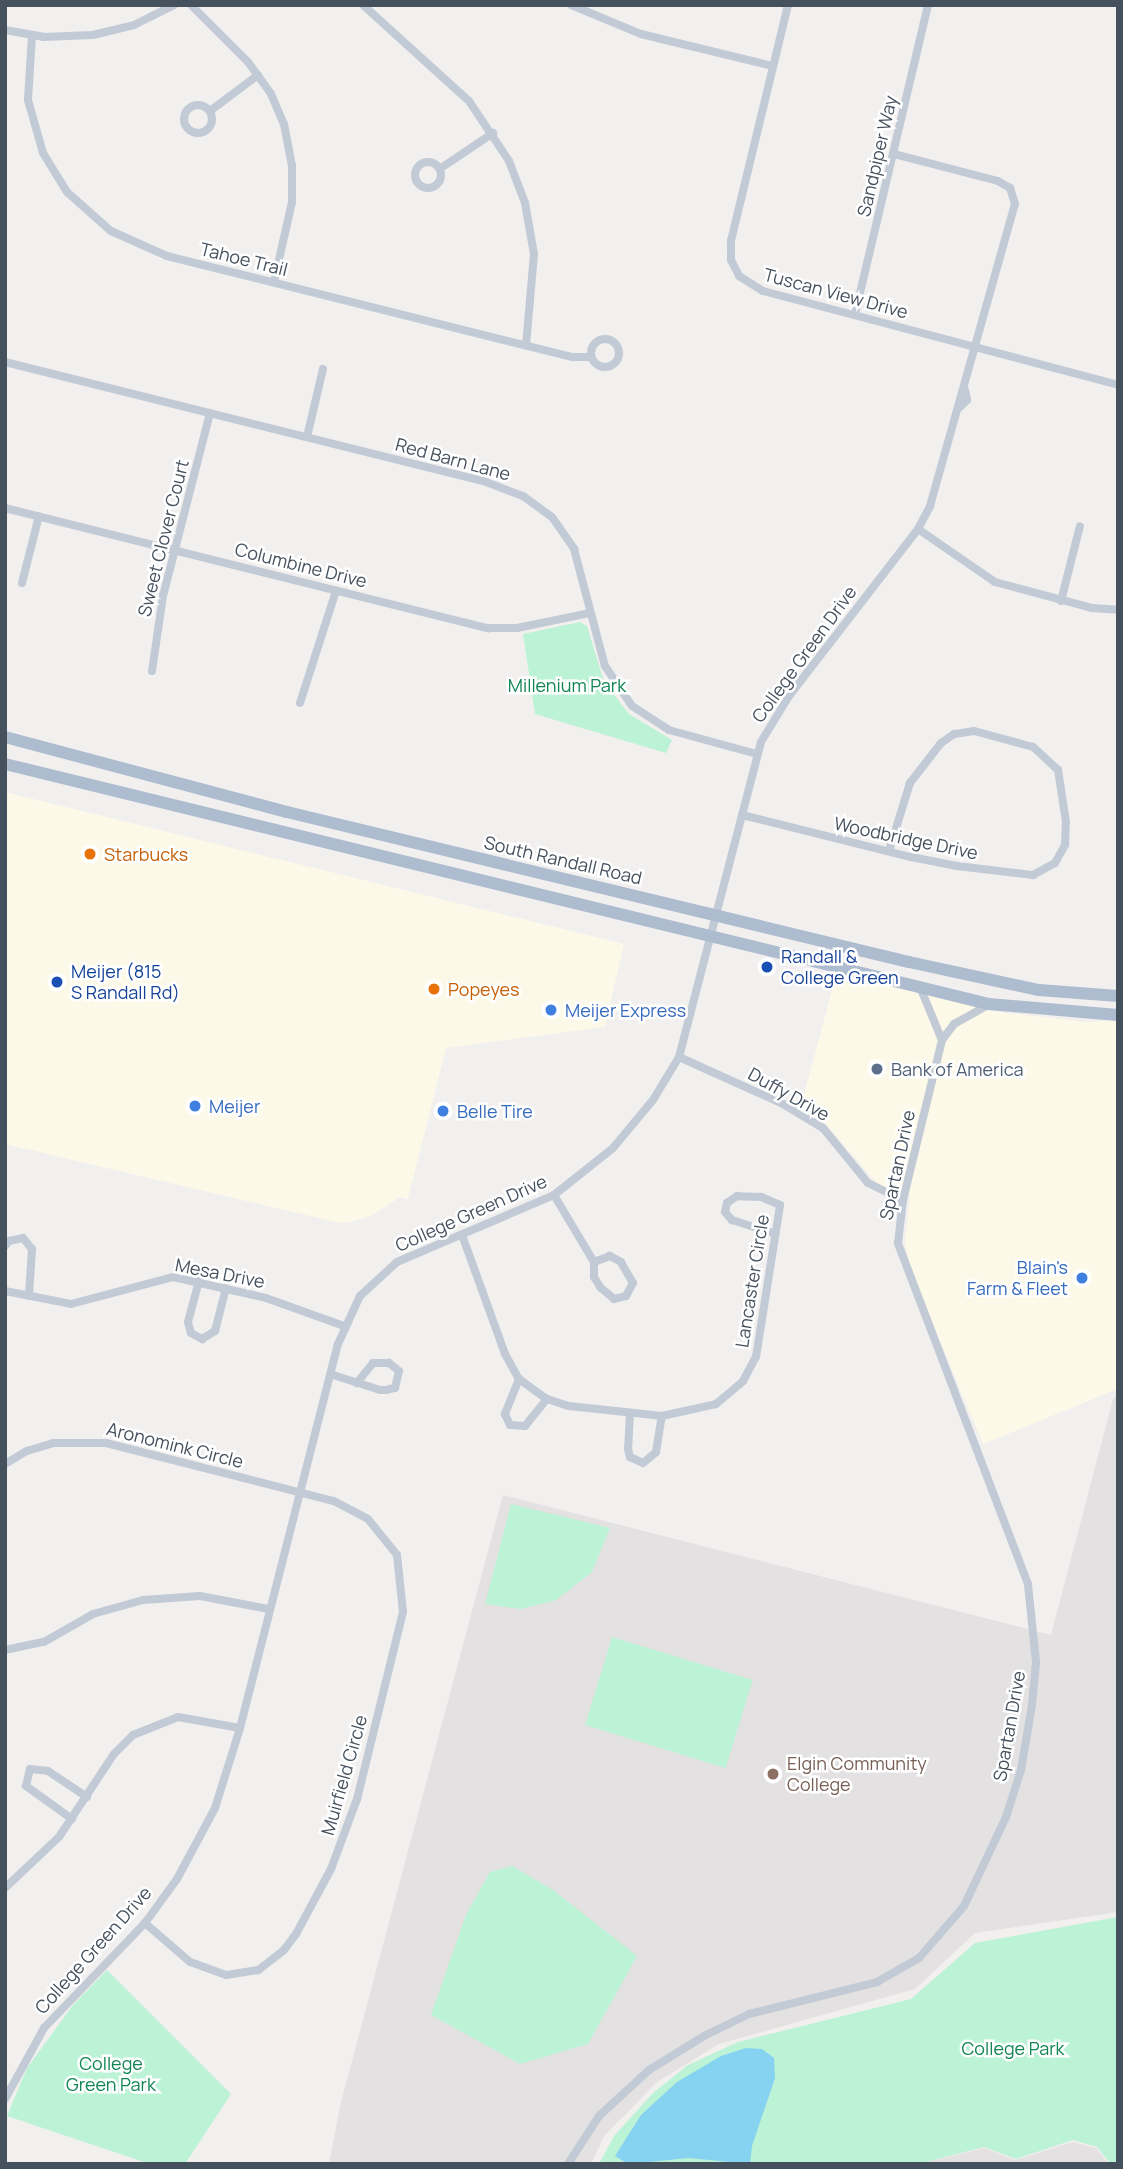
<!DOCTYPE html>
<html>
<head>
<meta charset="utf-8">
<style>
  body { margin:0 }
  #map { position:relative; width:1123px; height:2169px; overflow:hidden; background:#f2efef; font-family:Manrope,sans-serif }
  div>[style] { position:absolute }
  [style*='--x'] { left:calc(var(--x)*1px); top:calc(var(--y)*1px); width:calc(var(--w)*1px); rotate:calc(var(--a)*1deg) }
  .commercial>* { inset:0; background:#fdf9e8 }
  .education>* { inset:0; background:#e3e1e1 }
  .green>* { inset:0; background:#bcf2d5; transform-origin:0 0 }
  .water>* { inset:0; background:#86d2f1 }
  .street>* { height:8px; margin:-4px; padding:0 4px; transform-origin:4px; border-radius:4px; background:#c2cad5 }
  .street>.ring { margin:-4px; padding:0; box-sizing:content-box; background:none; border:8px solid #c2cad5; border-radius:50% }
  .primary>* { height:12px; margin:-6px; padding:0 6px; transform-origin:6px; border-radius:6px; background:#aebcd0 }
  .dots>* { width:19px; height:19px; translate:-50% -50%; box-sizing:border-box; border:4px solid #fff; border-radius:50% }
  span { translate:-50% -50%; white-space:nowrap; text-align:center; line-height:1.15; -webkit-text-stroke:5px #fff; paint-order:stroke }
  .street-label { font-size:18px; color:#46515e }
  .park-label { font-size:18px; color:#128555 }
  .food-label { font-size:18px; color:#c56008 }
  .left { translate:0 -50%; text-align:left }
  .transit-label { font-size:18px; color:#164399 }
  .shop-label { font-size:18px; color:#366cbe }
  .right { translate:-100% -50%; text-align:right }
  .service-label { font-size:18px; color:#4e5e75 }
  .education-label { font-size:18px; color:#785e54 }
  .frame { position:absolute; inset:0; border:7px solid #46515e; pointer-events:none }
</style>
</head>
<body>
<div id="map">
  <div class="commercial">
    <i style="clip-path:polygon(5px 792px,624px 944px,605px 1027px,446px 1048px,408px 1199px,400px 1197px,373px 1215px,351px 1222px,340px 1223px,5px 1144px)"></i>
    <i style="clip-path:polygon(837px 972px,991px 1011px,1085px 1022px,1118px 1020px,1118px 1389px,983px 1444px,911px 1272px,905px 1241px,910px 1195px,882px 1189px,826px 1124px,800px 1109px)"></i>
  </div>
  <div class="education">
    <i style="clip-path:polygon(1118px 1396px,1118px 1912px,975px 1933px,915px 1989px,719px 2044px,657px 2082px,604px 2136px,591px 2164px,329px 2164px,340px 2106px,503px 1495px,1051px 1635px,1113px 1399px)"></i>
    <i style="clip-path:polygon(1073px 2142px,1096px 2148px,1109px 2164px,919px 2164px,984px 2148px,1015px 2160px)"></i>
  </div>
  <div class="green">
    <i style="clip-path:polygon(580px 622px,587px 626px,604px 682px,629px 714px,672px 740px,666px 753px,535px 714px,523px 634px)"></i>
    <i style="clip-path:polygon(511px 1504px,610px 1528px,592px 1572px,556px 1600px,521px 1609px,485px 1604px)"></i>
    <i style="left:612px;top:1637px;width:147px;height:92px;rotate:17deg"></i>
    <i style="clip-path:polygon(512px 1866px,553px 1890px,637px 1956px,588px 2044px,520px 2064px,431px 2015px,466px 1915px,490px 1872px)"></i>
    <i style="clip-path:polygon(1118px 1917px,1118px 2164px,1111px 2164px,1097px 2147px,1073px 2140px,1016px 2159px,984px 2147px,918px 2164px,599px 2164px,614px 2136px,653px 2093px,688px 2065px,738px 2042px,911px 1999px,975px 1943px)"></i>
    <i style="clip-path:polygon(107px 1970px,231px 2094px,185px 2164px,150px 2164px,7px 2116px,27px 2068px,73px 2005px)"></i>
  </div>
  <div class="water">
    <i style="clip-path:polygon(746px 2048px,762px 2049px,774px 2058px,775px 2078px,752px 2146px,750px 2164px,689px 2158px,628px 2164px,615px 2156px,641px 2115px,677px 2082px,721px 2056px)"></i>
  </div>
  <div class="street">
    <i style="--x:191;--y:5;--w:81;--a:45"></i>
    <i style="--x:248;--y:62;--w:39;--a:54"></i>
    <i style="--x:271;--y:94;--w:33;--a:67"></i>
    <i style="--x:284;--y:124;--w:43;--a:79.2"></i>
    <i style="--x:292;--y:166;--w:36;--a:90"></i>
    <i style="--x:292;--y:202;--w:82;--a:102.7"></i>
    <i style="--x:363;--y:5;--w:143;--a:42.2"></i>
    <i style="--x:469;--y:101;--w:72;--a:56.3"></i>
    <i style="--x:509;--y:161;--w:45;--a:69.1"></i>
    <i style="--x:525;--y:203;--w:52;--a:80"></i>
    <i style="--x:534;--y:254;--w:91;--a:95"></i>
    <i style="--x:571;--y:5;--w:76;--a:22.5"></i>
    <i style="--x:641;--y:34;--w:135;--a:13.7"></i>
    <i style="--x:788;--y:5;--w:243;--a:103.6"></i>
    <i style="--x:731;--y:241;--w:19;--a:90"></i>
    <i style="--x:731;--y:260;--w:18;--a:63"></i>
    <i style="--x:739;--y:276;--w:28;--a:32"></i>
    <i style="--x:763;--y:291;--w:367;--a:14.8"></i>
    <i style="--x:5;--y:30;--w:39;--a:10"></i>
    <i style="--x:43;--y:37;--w:50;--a:-2.3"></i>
    <i style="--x:93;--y:35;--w:42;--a:-13.7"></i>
    <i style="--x:134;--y:25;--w:45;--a:-26.6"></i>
    <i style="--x:32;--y:36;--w:64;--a:93.6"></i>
    <i style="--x:28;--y:100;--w:55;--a:74.2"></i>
    <i style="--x:43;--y:153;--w:46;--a:58.4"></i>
    <i style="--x:67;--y:192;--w:59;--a:41.6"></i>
    <i style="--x:111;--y:231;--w:61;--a:24.1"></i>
    <i style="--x:167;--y:256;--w:418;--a:14"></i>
    <i style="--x:573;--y:357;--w:18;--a:0"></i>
    <i class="ring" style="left:184px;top:105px;width:20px;height:20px"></i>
    <i style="--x:210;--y:111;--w:60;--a:-36.9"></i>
    <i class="ring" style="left:415px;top:162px;width:18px;height:18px"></i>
    <i style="--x:441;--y:168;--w:63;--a:-33.9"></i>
    <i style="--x:855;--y:314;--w:318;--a:-76.7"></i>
    <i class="ring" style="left:591px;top:339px;width:20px;height:20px"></i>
    <i style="--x:5;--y:362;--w:496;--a:14"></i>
    <i style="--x:486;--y:482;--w:40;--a:21"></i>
    <i style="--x:523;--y:496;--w:36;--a:36"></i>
    <i style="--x:552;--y:517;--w:39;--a:55"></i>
    <i style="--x:574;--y:549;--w:121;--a:75.2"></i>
    <i style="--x:605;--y:666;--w:48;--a:56"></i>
    <i style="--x:632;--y:706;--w:44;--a:33"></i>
    <i style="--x:669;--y:730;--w:91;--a:15.3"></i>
    <i style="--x:960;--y:407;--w:10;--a:-45"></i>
    <i style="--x:967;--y:400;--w:10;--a:-101"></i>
    <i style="--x:307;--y:437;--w:70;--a:-76.8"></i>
    <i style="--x:5;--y:508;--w:498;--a:14"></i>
    <i style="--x:488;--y:628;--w:29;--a:0"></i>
    <i style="--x:517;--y:628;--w:75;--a:-11.6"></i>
    <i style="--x:918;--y:529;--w:93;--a:34.5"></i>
    <i style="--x:995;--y:582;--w:100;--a:15"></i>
    <i style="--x:1092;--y:608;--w:26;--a:4"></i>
    <i style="--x:22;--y:583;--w:69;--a:-75.8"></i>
    <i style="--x:1061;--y:601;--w:77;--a:-75.8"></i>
    <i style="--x:152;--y:671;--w:76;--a:-81.7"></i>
    <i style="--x:163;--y:596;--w:189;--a:-75.6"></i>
    <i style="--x:300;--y:703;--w:118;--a:-72.2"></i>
    <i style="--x:742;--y:815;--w:174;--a:14"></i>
    <i style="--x:911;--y:857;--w:47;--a:11.1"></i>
    <i style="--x:957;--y:866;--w:77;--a:6.8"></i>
    <i style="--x:1033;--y:875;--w:25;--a:-29"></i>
    <i style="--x:1055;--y:863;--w:21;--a:-61"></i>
    <i style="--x:1065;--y:845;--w:23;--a:-88"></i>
    <i style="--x:1066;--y:822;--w:53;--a:-98.7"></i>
    <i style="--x:1058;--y:770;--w:34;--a:-137"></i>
    <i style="--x:1033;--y:747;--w:61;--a:-164.8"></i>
    <i style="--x:974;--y:731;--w:20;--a:171"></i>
    <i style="--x:954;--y:734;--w:16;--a:145"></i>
    <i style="--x:941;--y:743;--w:51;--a:127.8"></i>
    <i style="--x:910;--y:783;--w:71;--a:107.2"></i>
    <i style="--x:920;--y:987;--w:57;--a:67.5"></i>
    <i style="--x:679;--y:1057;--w:114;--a:24.3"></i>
    <i style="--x:783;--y:1104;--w:47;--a:31"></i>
    <i style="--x:823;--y:1128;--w:71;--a:50.7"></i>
    <i style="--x:868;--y:1183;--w:39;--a:26"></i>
    <i style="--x:554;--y:1195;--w:78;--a:59.2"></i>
    <i style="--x:594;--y:1262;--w:15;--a:90"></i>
    <i style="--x:594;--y:1277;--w:13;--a:58"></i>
    <i style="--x:601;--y:1288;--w:17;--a:40"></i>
    <i style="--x:614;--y:1299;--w:12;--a:-14"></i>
    <i style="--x:626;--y:1296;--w:15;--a:-62"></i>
    <i style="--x:633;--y:1283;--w:24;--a:-120"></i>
    <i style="--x:621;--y:1262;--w:13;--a:-151"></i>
    <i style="--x:610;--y:1256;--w:17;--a:159"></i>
    <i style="--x:462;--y:1235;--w:127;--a:70.1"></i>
    <i style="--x:505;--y:1354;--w:29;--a:61"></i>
    <i style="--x:519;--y:1379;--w:34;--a:36"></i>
    <i style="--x:547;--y:1399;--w:23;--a:18"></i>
    <i style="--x:569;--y:1406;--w:94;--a:6.1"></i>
    <i style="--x:662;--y:1416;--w:55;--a:-12.5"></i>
    <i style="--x:716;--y:1404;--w:35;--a:-40"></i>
    <i style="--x:743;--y:1381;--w:27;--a:-62"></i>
    <i style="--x:756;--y:1357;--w:154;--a:-81"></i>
    <i style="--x:780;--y:1205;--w:21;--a:-157"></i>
    <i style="--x:761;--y:1197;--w:24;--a:-178"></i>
    <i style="--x:737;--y:1196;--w:12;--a:145"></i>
    <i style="--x:727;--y:1203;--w:9;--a:103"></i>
    <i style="--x:725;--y:1212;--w:11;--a:49"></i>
    <i style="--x:732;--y:1220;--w:43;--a:17.6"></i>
    <i style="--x:5;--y:1246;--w:6;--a:-51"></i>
    <i style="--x:9;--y:1241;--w:14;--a:-12"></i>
    <i style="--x:23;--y:1238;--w:14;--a:51"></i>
    <i style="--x:32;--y:1249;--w:47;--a:93.7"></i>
    <i style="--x:199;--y:1281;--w:42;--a:105"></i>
    <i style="--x:188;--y:1322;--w:11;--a:75"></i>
    <i style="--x:191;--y:1333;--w:13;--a:29"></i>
    <i style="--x:202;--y:1339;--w:15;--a:-32"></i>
    <i style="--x:215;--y:1331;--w:44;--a:-75.7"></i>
    <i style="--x:5;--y:1291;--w:67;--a:11.1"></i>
    <i style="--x:71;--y:1304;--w:106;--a:-14.8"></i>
    <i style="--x:173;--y:1277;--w:95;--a:12.7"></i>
    <i style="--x:266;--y:1298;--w:83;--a:19.7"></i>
    <i style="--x:330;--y:1374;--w:52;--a:17.7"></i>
    <i style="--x:380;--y:1390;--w:6;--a:0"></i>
    <i style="--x:386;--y:1390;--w:9;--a:-13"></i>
    <i style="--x:395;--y:1388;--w:17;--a:-77"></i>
    <i style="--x:399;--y:1371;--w:13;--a:-141"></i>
    <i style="--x:389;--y:1363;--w:16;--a:180"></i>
    <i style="--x:373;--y:1363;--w:26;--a:129"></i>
    <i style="--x:519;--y:1379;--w:38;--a:112"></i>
    <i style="--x:505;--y:1414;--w:12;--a:66"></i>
    <i style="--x:510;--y:1425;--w:15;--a:4"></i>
    <i style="--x:525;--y:1426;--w:35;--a:-51"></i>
    <i style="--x:630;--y:1413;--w:36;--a:93"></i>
    <i style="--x:628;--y:1449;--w:8;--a:76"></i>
    <i style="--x:630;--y:1457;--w:14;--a:25"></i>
    <i style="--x:643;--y:1463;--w:17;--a:-40"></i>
    <i style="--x:656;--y:1452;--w:36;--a:-81"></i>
    <i style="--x:5;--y:1464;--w:26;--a:-31"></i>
    <i style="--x:27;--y:1451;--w:28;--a:-17"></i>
    <i style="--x:54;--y:1443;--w:52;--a:0"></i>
    <i style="--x:106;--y:1443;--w:235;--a:14.3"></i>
    <i style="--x:334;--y:1501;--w:38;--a:28"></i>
    <i style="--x:368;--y:1519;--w:46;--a:51.1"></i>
    <i style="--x:397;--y:1555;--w:57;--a:84"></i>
    <i style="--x:403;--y:1612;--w:193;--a:103.8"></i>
    <i style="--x:357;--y:1799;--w:75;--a:110.4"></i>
    <i style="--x:331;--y:1869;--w:74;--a:118.3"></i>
    <i style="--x:296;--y:1934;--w:20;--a:127"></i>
    <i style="--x:284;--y:1950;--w:33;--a:142"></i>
    <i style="--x:258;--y:1970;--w:32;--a:171"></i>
    <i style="--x:226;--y:1975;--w:38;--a:-160"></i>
    <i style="--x:190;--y:1962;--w:60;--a:-139.1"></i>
    <i style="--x:5;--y:1650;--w:40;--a:-12"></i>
    <i style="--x:44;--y:1642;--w:56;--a:-29.7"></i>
    <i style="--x:93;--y:1614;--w:52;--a:-15.6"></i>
    <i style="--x:143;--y:1600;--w:57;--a:-4"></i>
    <i style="--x:200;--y:1596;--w:70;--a:10.7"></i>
    <i style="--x:72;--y:1819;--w:57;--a:-144.3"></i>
    <i style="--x:26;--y:1786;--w:17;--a:-77"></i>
    <i style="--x:30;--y:1769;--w:18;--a:6"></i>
    <i style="--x:48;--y:1771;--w:47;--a:33.7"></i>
    <i style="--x:5;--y:1888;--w:74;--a:-43.4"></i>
    <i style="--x:59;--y:1837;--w:100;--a:-56.5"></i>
    <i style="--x:114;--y:1754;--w:27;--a:-45"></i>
    <i style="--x:133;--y:1735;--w:48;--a:-21.8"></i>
    <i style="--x:178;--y:1717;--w:63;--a:10.1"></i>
    <i style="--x:5;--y:2099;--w:81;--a:-61.2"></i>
    <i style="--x:44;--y:2028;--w:146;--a:-46.1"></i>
    <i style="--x:145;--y:1923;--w:54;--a:-54"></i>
    <i style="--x:177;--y:1879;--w:81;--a:-61.8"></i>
    <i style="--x:215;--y:1808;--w:84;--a:-72.6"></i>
    <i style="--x:240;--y:1728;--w:396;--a:-75.7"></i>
    <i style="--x:338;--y:1344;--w:53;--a:-65.4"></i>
    <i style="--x:360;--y:1296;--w:50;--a:-42.6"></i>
    <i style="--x:397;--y:1262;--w:171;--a:-23.1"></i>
    <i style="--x:554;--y:1195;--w:75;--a:-38.5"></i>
    <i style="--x:613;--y:1148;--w:62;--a:-50.2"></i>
    <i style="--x:653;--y:1100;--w:50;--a:-58.8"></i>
    <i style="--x:679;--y:1057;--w:325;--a:-75.4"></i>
    <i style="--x:761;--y:742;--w:54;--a:-58.7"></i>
    <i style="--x:789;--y:696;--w:211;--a:-52.3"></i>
    <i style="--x:918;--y:529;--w:26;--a:-62"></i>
    <i style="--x:930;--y:506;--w:314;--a:-74.3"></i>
    <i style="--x:1015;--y:204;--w:17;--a:-107"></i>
    <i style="--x:1010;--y:188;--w:14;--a:-150"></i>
    <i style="--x:998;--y:181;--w:107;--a:-165.4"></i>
    <i style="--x:568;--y:2164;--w:57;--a:-57.1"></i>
    <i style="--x:599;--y:2116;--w:68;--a:-42.6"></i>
    <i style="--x:649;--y:2070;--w:65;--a:-31.7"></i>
    <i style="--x:704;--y:2036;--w:50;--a:-26.1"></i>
    <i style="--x:749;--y:2014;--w:132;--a:-14"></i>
    <i style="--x:877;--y:1982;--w:48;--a:-29.7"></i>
    <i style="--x:919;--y:1958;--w:69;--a:-49.1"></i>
    <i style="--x:964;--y:1906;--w:98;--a:-64.7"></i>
    <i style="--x:1006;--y:1817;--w:49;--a:-72.3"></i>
    <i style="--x:1021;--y:1770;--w:66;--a:-80.4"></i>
    <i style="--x:1032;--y:1705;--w:43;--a:-84.7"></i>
    <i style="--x:1036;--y:1662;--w:78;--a:-95.9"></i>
    <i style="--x:1028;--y:1584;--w:365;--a:-110.9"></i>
    <i style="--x:898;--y:1243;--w:43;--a:-83.4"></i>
    <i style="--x:903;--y:1200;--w:165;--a:-76.3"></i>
    <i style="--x:942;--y:1040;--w:20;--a:-53"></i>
    <i style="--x:954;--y:1024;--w:39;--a:-29"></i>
  </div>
  <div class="primary">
    <i style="--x:5;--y:737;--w:292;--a:14.9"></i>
    <i style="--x:287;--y:812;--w:640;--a:13.56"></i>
    <i style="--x:909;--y:962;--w:133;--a:12.2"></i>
    <i style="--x:1039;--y:990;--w:79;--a:4.3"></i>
    <i style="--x:5;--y:764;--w:1013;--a:13.71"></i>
    <i style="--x:989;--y:1004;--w:129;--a:4.9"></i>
  </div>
  <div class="dots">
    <i style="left:90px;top:854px;background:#e8710a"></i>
    <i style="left:767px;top:967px;background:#1a4fb4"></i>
    <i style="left:57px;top:982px;background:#1a4fb4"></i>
    <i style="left:434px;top:989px;background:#e8710a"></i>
    <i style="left:551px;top:1010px;background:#3f7fe0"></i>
    <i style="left:877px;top:1069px;background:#5c6f8a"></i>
    <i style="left:195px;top:1106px;background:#3f7fe0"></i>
    <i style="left:443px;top:1111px;background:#3f7fe0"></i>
    <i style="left:1082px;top:1278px;background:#3f7fe0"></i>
    <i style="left:773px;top:1774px;background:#8d6e63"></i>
  </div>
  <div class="street-label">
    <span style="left:877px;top:156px;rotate:-77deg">Sandpiper Way</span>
    <span style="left:244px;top:259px;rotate:14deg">Tahoe Trail</span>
    <span style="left:836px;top:293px;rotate:15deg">Tuscan View Drive</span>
    <span style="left:453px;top:459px;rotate:15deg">Red Barn Lane</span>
    <span style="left:163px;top:538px;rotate:-76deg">Sweet Clover Court</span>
    <span style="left:301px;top:565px;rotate:14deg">Columbine Drive</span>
    <span style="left:804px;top:654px;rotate:-54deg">College Green Drive</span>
    <span style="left:906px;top:838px;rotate:12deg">Woodbridge Drive</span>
    <span style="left:563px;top:860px;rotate:13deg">South Randall Road</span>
    <span style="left:789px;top:1094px;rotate:29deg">Duffy Drive</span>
    <span style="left:897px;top:1165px;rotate:-78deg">Spartan Drive</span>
    <span style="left:471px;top:1213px;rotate:-24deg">College Green Drive</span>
    <span style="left:220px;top:1273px;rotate:11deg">Mesa Drive</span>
    <span style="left:752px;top:1281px;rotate:-81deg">Lancaster Circle</span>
    <span style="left:175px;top:1445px;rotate:14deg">Aronomink Circle</span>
    <span style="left:1009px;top:1726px;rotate:-80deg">Spartan Drive</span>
    <span style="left:344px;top:1775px;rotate:-74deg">Muirfield Circle</span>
    <span style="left:93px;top:1950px;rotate:-48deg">College Green Drive</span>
  </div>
  <div class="park-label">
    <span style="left:567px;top:685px">Millenium Park</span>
    <span style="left:1013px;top:2048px">College Park</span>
    <span style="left:111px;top:2074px">College<br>Green Park</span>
  </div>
  <div class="food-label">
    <span class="left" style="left:104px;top:854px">Starbucks</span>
    <span class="left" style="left:448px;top:989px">Popeyes</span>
  </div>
  <div class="transit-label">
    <span class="left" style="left:781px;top:967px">Randall &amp;<br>College Green</span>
    <span class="left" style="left:71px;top:982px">Meijer (815<br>S Randall Rd)</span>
  </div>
  <div class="shop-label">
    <span class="left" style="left:565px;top:1010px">Meijer Express</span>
    <span class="left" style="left:209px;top:1106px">Meijer</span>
    <span class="left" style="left:457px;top:1111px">Belle Tire</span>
    <span class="right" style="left:1068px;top:1278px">Blain's<br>Farm &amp; Fleet</span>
  </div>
  <div class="service-label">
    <span class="left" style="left:891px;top:1069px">Bank of America</span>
  </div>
  <div class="education-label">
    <span class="left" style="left:787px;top:1774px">Elgin Community<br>College</span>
  </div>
  <div class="frame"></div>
</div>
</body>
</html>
